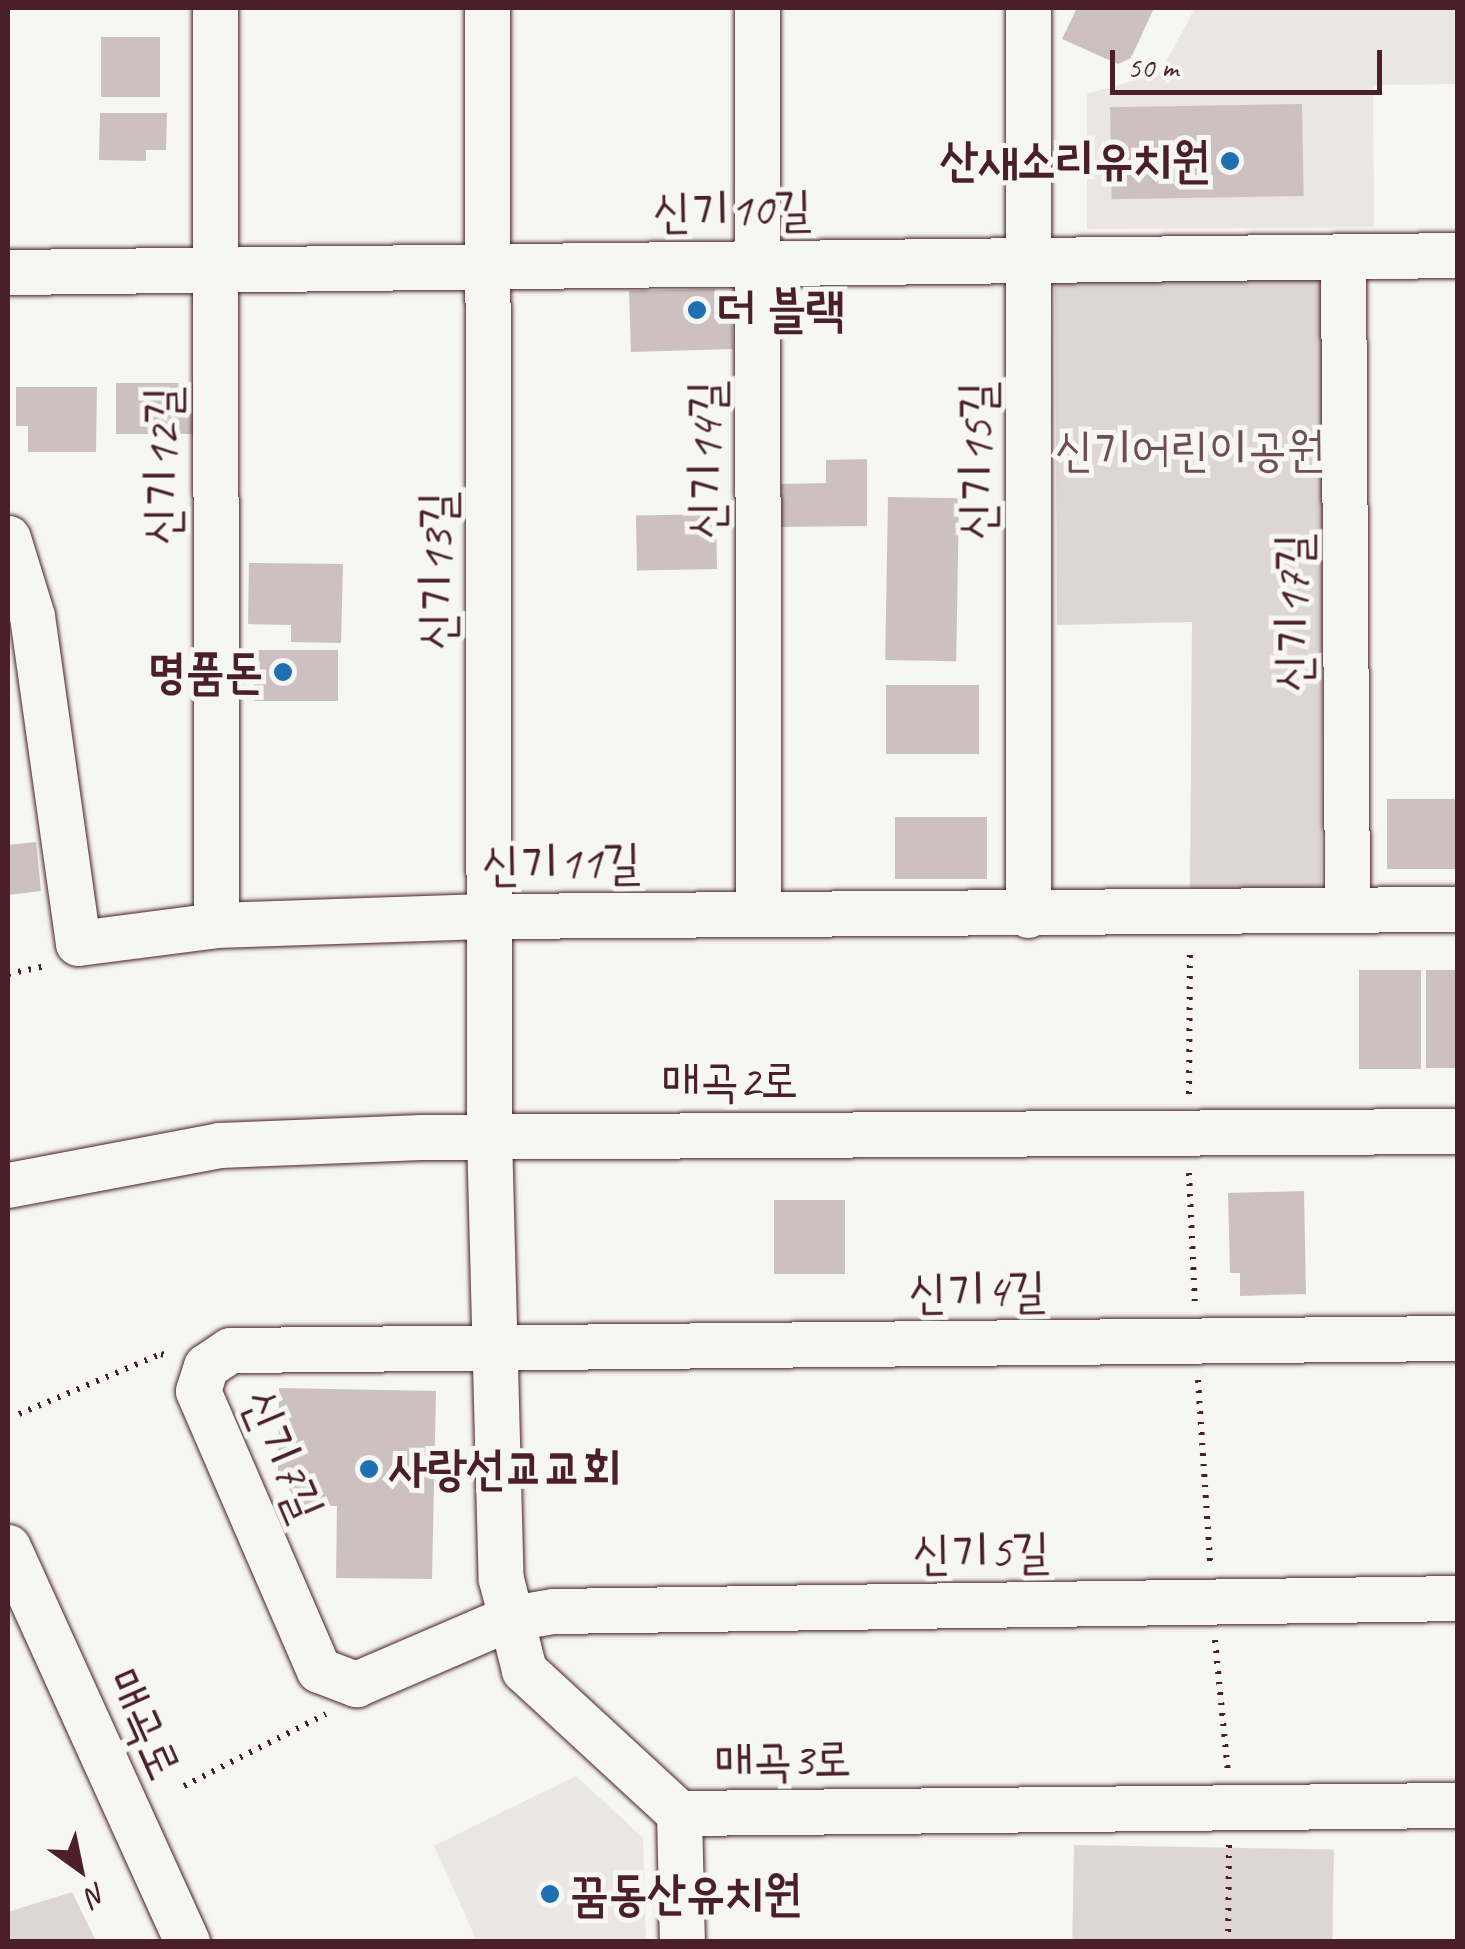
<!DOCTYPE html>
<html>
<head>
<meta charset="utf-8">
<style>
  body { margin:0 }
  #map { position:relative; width:1465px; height:1949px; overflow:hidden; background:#f6f6f2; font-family:Caveat,"Poor Story",sans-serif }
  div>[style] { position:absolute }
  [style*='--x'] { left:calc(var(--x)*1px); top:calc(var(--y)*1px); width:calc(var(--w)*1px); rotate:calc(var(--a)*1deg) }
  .built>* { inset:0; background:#e9e6e3 }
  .green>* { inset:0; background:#ddd6d5; transform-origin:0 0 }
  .building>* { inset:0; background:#ccc1c0; transform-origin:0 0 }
  .path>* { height:6px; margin-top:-3px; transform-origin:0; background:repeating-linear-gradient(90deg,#4a1f2b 0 2.5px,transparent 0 10.5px) }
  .roads { filter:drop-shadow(0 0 2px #4a1f2b) drop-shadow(0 0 2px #4a1f2b) }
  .minor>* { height:45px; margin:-22.5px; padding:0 22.5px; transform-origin:22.5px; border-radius:22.5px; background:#f6f6f2 }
  .dots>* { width:28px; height:28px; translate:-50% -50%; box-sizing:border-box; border:5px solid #f6f6f2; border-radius:50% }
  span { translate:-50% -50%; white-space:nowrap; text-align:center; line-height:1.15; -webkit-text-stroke:10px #f6f6f2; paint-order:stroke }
  .poi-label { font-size:48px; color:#4a1f2b; font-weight:700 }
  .right { translate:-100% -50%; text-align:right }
  .left { translate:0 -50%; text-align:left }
  .street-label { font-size:48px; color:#4a1f2b }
  .park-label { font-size:48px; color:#6f4d56 }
  .frame { position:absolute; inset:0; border:10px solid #4a1f2b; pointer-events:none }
  .north { position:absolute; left:30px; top:1819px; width:100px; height:100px; -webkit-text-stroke:8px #f6f6f2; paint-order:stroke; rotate:147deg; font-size:28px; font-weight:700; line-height:40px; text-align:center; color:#4a1f2b }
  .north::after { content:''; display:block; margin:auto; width:35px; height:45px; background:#4a1f2b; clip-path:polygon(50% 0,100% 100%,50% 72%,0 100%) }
  .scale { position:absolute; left:1110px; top:50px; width:272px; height:45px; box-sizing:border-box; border:5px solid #4a1f2b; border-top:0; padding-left:12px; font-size:30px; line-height:35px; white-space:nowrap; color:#4a1f2b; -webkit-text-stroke:8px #f6f6f2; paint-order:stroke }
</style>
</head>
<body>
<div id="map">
  <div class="built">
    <i style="clip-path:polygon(1195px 8px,1457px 8px,1457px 84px,1373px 85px,1374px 227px,1087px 229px,1087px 94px,1160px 73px)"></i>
    <i style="clip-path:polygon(576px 1776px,643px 1838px,646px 1941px,477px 1941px,434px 1846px)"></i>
  </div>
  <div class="green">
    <i style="clip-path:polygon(1326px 273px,1321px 887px,1190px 894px,1192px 622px,1057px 625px,1055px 279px)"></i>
    <i style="left:1074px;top:1845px;width:260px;height:96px;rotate:1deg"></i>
    <i style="clip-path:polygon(72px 1892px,96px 1941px,8px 1941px,8px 1912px)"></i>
  </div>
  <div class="building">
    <i style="clip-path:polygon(1077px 8px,1154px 8px,1131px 58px,1118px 64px,1062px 39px)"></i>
    <i style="left:101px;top:37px;width:59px;height:60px"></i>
    <i style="left:1302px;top:104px;width:92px;height:192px;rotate:89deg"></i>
    <i style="clip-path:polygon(100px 113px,167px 113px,166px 150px,146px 150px,146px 161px,99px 160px)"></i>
    <i style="clip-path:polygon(714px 289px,732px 305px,733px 349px,631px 352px,629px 291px)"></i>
    <i style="left:116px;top:383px;width:83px;height:51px"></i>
    <i style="clip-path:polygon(16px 387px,97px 387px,96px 452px,28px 452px,28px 426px,16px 426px)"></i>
    <i style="clip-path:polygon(867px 459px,867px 526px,781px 527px,781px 484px,826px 483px,826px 460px)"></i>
    <i style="left:888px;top:497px;width:71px;height:163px;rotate:1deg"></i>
    <i style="left:716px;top:514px;width:55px;height:80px;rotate:89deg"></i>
    <i style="clip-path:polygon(249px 563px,343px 564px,341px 643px,291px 642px,291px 625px,248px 624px)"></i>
    <i style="left:338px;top:650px;width:51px;height:84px;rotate:90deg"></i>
    <i style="left:979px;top:685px;width:69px;height:93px;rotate:90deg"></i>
    <i style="left:1387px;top:799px;width:71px;height:70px"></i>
    <i style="left:987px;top:817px;width:62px;height:92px;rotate:90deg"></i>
    <i style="clip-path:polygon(36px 842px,41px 891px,8px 895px,8px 845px)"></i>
    <i style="left:1359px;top:970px;width:62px;height:99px"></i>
    <i style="left:1426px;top:970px;width:32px;height:98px"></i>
    <i style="clip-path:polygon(1304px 1191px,1306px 1294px,1240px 1296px,1240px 1273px,1230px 1273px,1228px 1193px)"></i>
    <i style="left:774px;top:1200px;width:71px;height:74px"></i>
    <i style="clip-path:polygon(279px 1388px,436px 1391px,432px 1579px,336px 1578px,337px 1506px,299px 1506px,278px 1470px)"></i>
  </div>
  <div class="path">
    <i style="--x:8;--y:974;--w:38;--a:-12"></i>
    <i style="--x:1189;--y:1094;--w:147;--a:-89.6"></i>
    <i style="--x:1189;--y:1173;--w:132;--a:87.4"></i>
    <i style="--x:1198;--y:1380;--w:182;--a:86.2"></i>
    <i style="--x:19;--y:1414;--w:154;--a:-22.9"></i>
    <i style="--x:161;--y:1354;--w:9;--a:13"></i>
    <i style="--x:1215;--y:1640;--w:133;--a:84.4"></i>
    <i style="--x:184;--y:1786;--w:159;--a:-26.9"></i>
    <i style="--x:1228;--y:1942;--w:99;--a:-89.4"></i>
  </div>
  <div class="roads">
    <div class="minor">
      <i style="--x:215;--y:8;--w:917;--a:89.94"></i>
      <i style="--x:487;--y:8;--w:1127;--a:89.9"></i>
      <i style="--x:489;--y:1135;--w:444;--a:88.5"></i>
      <i style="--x:501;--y:1579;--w:94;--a:75.8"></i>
      <i style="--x:524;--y:1670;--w:211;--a:42.7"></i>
      <i style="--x:679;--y:1813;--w:779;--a:-0.59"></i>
      <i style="--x:757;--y:8;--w:905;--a:89.94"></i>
      <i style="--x:1028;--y:8;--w:907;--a:90"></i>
      <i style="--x:1343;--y:256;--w:653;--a:89.65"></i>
      <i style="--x:8;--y:272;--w:1450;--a:-0.67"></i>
      <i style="--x:8;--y:538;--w:82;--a:72.9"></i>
      <i style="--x:32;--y:616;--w:330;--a:82"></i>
      <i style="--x:78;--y:943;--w:139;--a:-7.4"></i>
      <i style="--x:216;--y:925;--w:276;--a:-1.9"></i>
      <i style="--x:492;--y:916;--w:966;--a:-0.42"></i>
      <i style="--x:8;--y:1185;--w:215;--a:-10.7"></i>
      <i style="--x:219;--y:1145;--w:202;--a:-2.3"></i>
      <i style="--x:421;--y:1137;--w:1037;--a:-0.33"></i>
      <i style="--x:1458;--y:1338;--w:1228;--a:179.44"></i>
      <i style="--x:230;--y:1350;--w:29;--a:146"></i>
      <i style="--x:206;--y:1366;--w:26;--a:108"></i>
      <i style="--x:198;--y:1391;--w:304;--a:66.6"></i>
      <i style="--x:319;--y:1670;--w:40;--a:21"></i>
      <i style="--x:356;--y:1684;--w:164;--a:-23.3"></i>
      <i style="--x:507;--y:1619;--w:47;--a:-9.9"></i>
      <i style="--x:553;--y:1611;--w:905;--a:-0.82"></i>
      <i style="--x:8;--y:1547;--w:434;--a:65.6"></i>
      <i style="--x:679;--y:1813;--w:129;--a:88.7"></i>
    </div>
  </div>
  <div class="dots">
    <i style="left:1230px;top:161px;background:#1f6fb2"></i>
    <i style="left:697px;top:310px;background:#1f6fb2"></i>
    <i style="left:283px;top:672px;background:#1f6fb2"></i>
    <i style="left:369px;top:1469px;background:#1f6fb2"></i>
    <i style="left:550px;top:1894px;background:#1f6fb2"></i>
  </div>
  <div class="poi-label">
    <span class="right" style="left:1210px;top:161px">산새소리유치원</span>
    <span class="left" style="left:717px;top:310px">더 블랙</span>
    <span class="right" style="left:263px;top:672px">명품돈</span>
    <span class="left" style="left:389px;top:1469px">사랑선교교회</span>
    <span class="left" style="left:570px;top:1894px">꿈동산유치원</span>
  </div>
  <div class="street-label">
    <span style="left:732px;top:210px;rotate:-1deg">신기10길</span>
    <span style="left:706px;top:460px;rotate:-90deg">신기14길</span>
    <span style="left:977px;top:461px;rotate:-90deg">신기15길</span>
    <span style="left:162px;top:466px;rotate:-90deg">신기12길</span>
    <span style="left:437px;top:571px;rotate:-90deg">신기13길</span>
    <span style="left:1293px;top:613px;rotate:-90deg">신기17길</span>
    <span style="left:561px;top:863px;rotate:-1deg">신기11길</span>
    <span style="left:730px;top:1081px">매곡2로</span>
    <span style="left:977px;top:1291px;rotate:-1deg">신기4길</span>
    <span style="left:283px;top:1455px;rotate:67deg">신기7길</span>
    <span style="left:981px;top:1552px;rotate:-1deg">신기5길</span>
    <span style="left:144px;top:1724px;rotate:66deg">매곡로</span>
    <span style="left:783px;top:1760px;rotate:-1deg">매곡3로</span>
  </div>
  <div class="park-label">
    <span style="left:1190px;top:450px">신기어린이공원</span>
  </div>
  <div class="frame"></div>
  <div class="north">N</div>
  <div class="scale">50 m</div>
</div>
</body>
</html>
